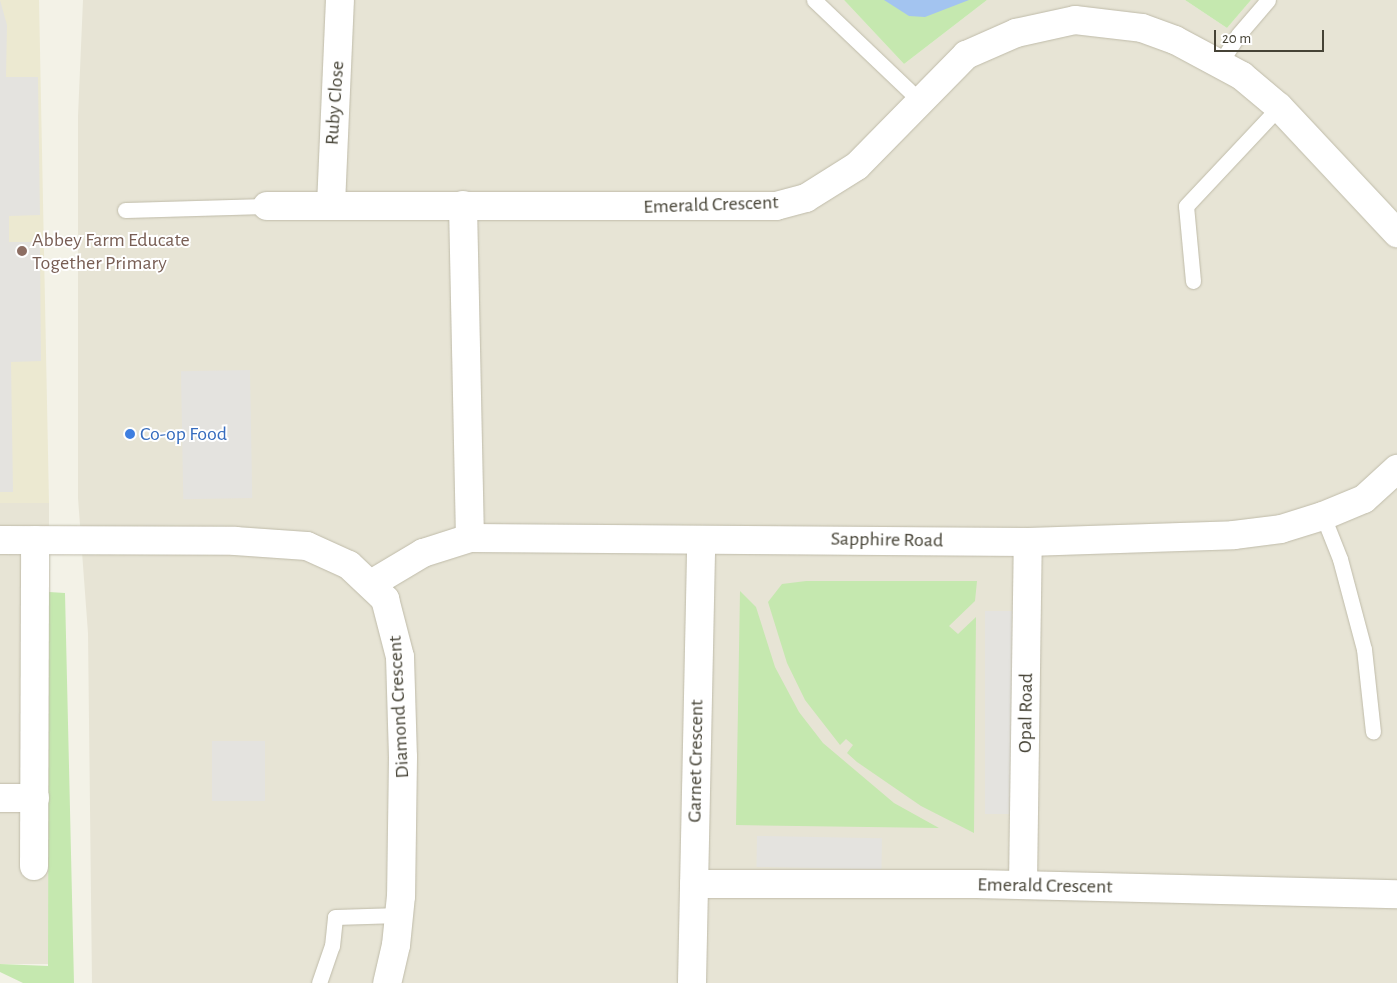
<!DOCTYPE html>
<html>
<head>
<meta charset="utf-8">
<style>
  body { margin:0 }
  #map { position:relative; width:1397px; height:983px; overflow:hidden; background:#f3f2e7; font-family:"Alegreya Sans",sans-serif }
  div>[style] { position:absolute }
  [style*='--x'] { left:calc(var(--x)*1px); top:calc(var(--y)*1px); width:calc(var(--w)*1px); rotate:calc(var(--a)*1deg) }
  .residential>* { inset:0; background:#e7e4d5; transform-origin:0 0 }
  .education>* { inset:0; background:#ece9d1 }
  .green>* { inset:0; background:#c5e8af }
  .parking>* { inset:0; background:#e4e3df; transform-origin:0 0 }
  .water>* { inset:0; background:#a3c4f0 }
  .roads { filter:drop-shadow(0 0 1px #bfbba9) drop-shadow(0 0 1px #bfbba9) }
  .lane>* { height:15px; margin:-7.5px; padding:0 7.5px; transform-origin:7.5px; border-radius:7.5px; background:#fff }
  .street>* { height:28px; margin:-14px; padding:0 14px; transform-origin:14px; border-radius:14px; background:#fff }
  .dots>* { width:14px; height:14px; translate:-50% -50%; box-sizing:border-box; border:2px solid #fff; border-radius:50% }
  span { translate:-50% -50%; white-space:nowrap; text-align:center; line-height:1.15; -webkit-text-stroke:4px #fff; paint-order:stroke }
  .street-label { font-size:20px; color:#464336 }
  .education-label { font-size:20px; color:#785e54 }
  .left { translate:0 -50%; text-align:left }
  .shop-label { font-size:20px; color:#366cbe }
  .scale { position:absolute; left:1214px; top:30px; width:110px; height:22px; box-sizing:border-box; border:2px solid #464336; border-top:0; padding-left:6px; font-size:15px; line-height:18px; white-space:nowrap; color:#464336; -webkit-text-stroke:4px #fff; paint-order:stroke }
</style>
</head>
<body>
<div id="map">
  <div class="residential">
    <i style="clip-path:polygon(83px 0,844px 0,904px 64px,987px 0,1185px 0,1227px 28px,1251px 0,1397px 0,1397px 983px,92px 983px,88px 633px,78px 498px,78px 116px)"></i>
    <i style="left:0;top:503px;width:49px;height:461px"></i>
  </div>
  <div class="education">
    <i style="clip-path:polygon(0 0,39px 0,49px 503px,0 503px)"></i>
  </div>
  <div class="green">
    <i style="clip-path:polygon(844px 0,987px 0,904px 64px)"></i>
    <i style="clip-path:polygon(1185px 0,1251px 0,1227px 28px)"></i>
    <i style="clip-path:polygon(806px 581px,977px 581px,975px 601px,949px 626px,958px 634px,976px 617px,974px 833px,921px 806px,857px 762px,847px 753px,853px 745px,846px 739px,840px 745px,805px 700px,787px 663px,768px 602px,782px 584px)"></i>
    <i style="clip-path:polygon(740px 591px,756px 607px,775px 667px,799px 712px,823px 743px,894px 803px,939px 828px,736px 825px)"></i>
    <i style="clip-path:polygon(49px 592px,65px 593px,74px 983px,23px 983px,0 972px,0 964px,48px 966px)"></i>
  </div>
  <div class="parking">
    <i style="clip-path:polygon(0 0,7px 25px,6px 77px,38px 77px,40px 215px,9px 216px,9px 242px,40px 242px,41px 361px,11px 362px,13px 492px,0 492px)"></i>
    <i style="left:250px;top:370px;width:128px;height:69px;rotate:89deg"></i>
    <i style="left:985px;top:611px;width:27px;height:203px"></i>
    <i style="left:212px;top:741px;width:53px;height:60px"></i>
    <i style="left:757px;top:836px;width:125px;height:31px;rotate:1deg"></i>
  </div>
  <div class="water">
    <i style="clip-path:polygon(884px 0,969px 0,925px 17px,909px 16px)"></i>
  </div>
  <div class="roads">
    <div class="lane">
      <i style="--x:814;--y:0;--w:145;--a:43.6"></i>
      <i style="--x:1220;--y:63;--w:33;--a:-57"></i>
      <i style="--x:1238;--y:35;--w:46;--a:-49.4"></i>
      <i style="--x:125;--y:210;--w:142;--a:-1.6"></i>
      <i style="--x:1193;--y:281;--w:75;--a:-95.3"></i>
      <i style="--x:1186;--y:206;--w:136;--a:-46.8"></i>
      <i style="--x:1323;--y:516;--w:46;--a:68.4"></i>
      <i style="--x:1340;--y:559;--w:93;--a:75.1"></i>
      <i style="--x:1364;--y:649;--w:83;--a:83.8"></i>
      <i style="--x:319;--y:983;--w:39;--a:-71"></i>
      <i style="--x:332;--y:946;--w:29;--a:-84"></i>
      <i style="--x:335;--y:917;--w:64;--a:-1.8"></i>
    </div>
    <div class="street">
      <i style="--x:331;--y:205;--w:205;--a:-87.5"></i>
      <i style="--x:463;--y:205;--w:333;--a:88.8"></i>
      <i style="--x:267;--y:206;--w:509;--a:0"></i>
      <i style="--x:776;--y:206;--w:31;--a:-15"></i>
      <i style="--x:806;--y:198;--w:60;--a:-32.1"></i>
      <i style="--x:857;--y:166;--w:156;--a:-45.5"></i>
      <i style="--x:966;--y:55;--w:55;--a:-23.7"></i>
      <i style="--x:1016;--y:33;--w:60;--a:-12.4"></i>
      <i style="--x:1075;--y:20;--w:67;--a:6.8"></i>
      <i style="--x:1142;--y:28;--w:35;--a:20"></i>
      <i style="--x:1175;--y:40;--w:76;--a:28.2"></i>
      <i style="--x:1242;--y:76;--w:48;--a:40"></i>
      <i style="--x:1279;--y:107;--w:173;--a:46.9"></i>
      <i style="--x:0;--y:540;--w:235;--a:0.2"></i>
      <i style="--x:235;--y:541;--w:72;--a:4"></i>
      <i style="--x:307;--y:546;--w:46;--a:24.3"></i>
      <i style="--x:349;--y:565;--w:50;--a:43.4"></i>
      <i style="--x:385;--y:599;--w:60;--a:75.5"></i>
      <i style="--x:400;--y:657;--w:100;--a:88.3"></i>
      <i style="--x:403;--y:757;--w:139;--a:90.8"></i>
      <i style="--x:401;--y:896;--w:49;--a:95.8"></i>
      <i style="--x:396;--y:945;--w:39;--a:103"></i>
      <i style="--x:371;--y:584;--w:61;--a:-30.8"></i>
      <i style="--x:423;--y:553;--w:49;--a:-17.7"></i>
      <i style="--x:470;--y:538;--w:558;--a:0.41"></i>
      <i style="--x:1028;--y:542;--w:206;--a:-1.9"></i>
      <i style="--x:1234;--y:535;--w:47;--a:-7.3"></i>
      <i style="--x:1281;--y:529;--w:44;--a:-17.2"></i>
      <i style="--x:1323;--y:516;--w:44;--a:-22.5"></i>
      <i style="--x:1364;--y:499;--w:45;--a:-42.3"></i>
      <i style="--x:0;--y:798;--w:35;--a:0"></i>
      <i style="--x:34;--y:866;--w:326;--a:-89.8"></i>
      <i style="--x:694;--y:884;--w:283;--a:0"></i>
      <i style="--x:977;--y:884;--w:420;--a:1.4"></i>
      <i style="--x:1023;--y:885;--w:343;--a:-89.2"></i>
      <i style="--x:692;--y:983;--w:443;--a:-88.8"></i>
    </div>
  </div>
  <div class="dots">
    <i style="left:22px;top:251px;background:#8d6e63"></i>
    <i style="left:130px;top:434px;background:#3f7fe0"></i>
  </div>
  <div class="street-label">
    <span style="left:335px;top:103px;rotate:-86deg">Ruby Close</span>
    <span style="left:711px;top:205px;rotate:-2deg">Emerald Crescent</span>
    <span style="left:887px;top:540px;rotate:1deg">Sapphire Road</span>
    <span style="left:399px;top:707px;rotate:-93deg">Diamond Crescent</span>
    <span style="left:1026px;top:713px;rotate:-89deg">Opal Road</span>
    <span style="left:696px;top:761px;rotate:-89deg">Garnet Crescent</span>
    <span style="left:1045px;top:886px;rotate:1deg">Emerald Crescent</span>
  </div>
  <div class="education-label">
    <span class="left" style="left:32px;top:252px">Abbey Farm Educate<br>Together Primary</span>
  </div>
  <div class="shop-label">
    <span class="left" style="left:140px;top:434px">Co-op Food</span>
  </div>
  <div class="scale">20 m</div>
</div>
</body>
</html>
